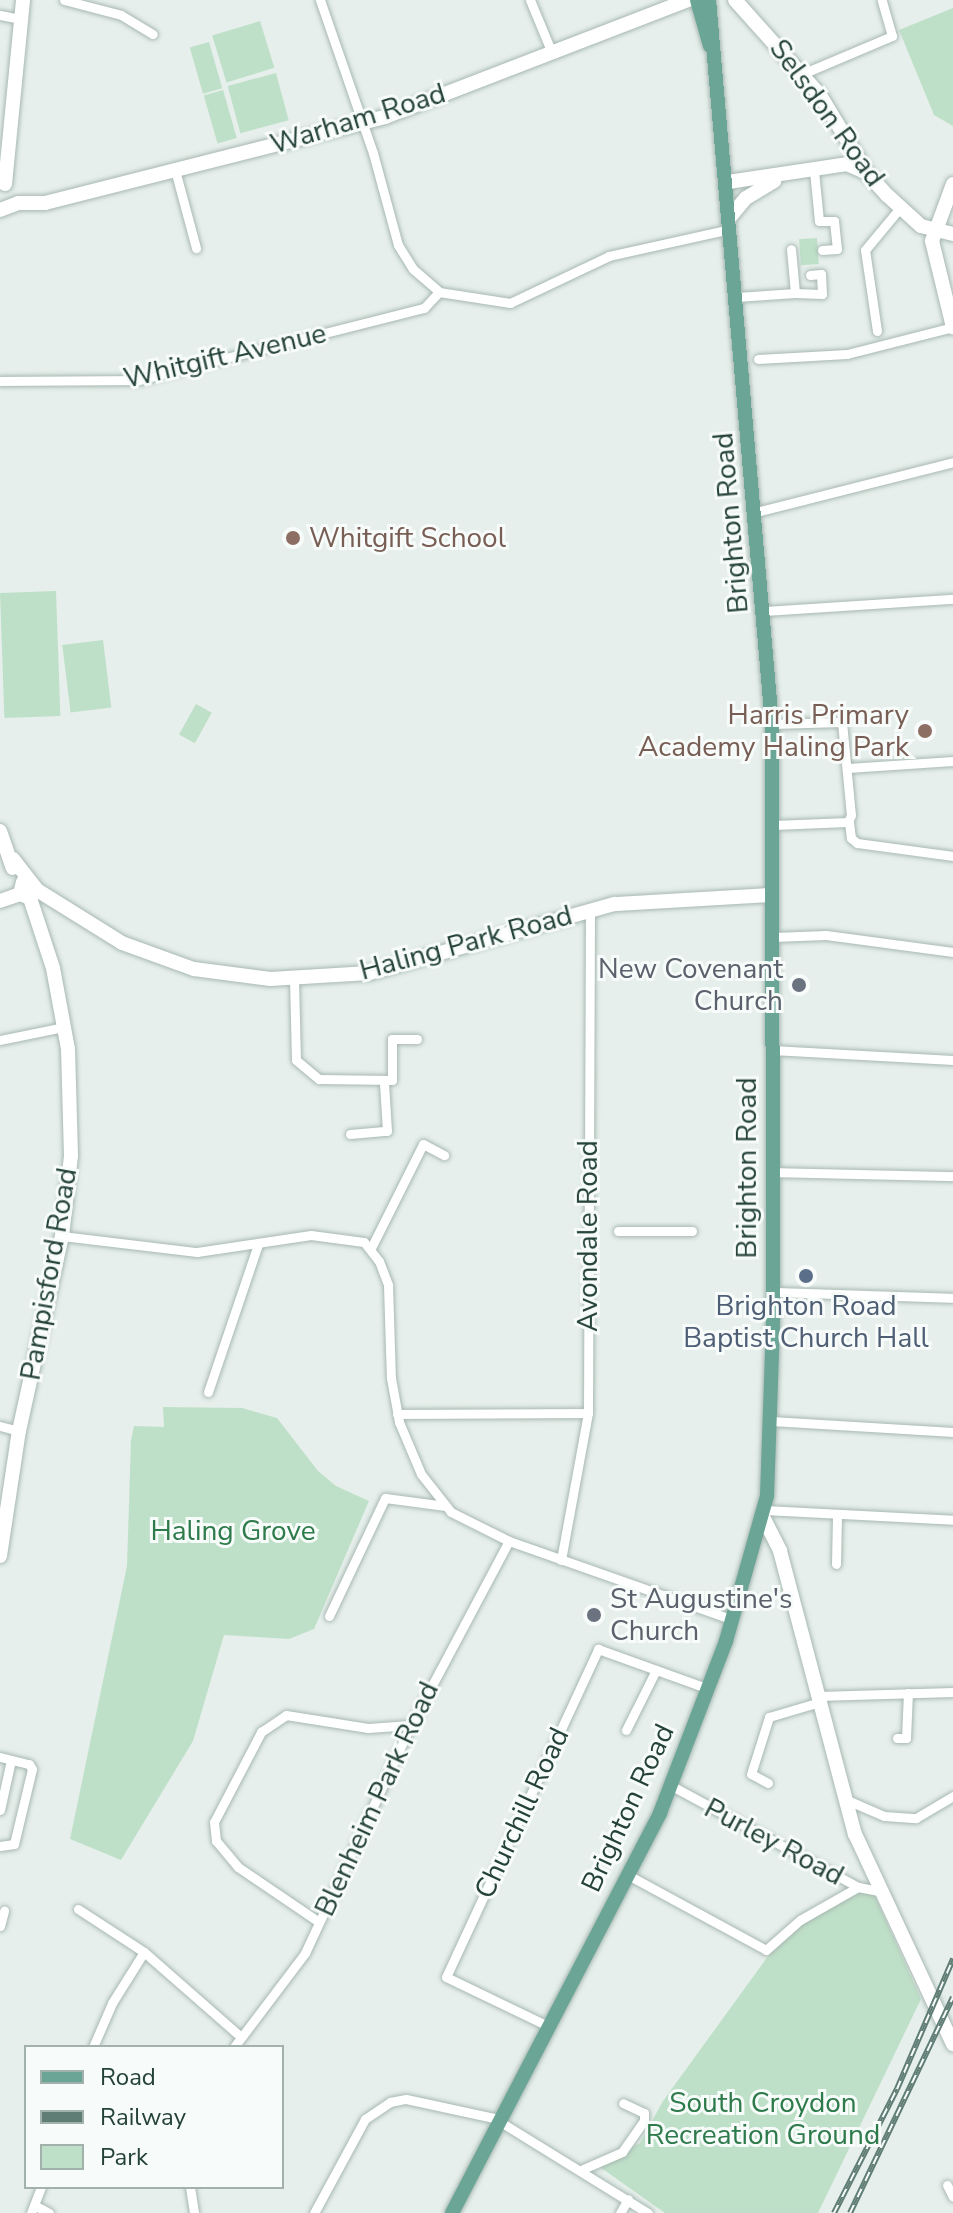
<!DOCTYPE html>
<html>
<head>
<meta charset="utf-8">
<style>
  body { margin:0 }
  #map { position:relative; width:953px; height:2213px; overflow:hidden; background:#e6efeb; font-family:"Nunito Sans",sans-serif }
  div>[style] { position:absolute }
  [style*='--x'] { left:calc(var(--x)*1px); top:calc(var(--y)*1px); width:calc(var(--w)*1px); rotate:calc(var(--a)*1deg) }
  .green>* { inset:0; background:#bfe0c8; transform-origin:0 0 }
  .roads { filter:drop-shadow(0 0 2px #a8b8b2) drop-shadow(0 0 2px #a8b8b2) }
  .street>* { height:9px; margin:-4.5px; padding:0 4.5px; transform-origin:4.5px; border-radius:4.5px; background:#fff }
  .secondary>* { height:14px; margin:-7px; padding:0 7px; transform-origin:7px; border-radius:7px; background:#fff }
  .primary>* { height:14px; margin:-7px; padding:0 7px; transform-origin:7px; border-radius:7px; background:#6aa596 }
  .rail>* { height:6px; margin-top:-3px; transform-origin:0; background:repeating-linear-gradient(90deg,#f7fbf9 0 9px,#5f7d75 0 18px); box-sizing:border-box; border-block:2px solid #5f7d75 }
  .dots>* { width:22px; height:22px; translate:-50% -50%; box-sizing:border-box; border:4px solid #f7fbf9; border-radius:50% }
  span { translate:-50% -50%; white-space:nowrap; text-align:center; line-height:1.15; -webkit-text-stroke:6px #f7fbf9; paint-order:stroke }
  .street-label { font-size:28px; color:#24423a }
  .education-label { font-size:28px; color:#785e54 }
  .left { translate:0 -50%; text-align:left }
  .right { translate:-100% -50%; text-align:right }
  .worship-label { font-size:28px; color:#5b616d }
  .service-label { font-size:28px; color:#4e5e75 }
  .park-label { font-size:28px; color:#2d7a4b }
  .legend { position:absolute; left:24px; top:2045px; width:260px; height:144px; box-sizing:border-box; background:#f7fbf9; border:2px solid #a3b1ad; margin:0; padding:10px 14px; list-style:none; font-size:24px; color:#24423a }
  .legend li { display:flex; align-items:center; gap:16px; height:40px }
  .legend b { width:40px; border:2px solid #a3b1ad }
</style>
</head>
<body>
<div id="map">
  <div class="green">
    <i style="clip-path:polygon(953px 8px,953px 126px,934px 115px,899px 30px)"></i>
    <i style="left:260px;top:21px;width:49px;height:50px;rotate:73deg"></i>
    <i style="left:209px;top:42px;width:48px;height:20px;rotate:74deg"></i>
    <i style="left:276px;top:73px;width:49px;height:50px;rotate:75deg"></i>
    <i style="left:223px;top:90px;width:50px;height:20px;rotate:74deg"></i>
    <i style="left:817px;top:238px;width:26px;height:18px;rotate:86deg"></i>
    <i style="left:56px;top:591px;width:125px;height:56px;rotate:88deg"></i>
    <i style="left:103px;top:640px;width:68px;height:41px;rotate:83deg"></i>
    <i style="left:196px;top:704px;width:18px;height:35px;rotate:29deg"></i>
    <i style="clip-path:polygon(163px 1407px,242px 1408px,277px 1418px,318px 1471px,336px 1486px,369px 1501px,314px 1629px,289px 1639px,224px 1635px,193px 1741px,121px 1860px,70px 1839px,127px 1566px,131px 1440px,134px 1426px,164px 1427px)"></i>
    <i style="clip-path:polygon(858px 1890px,874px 1894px,921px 1999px,818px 2213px,665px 2213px,597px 2165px,640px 2143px,663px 2101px,771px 1952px,802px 1924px)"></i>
  </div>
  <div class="roads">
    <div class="street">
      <i style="--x:64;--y:0;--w:59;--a:14.7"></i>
      <i style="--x:121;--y:15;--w:37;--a:31"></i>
      <i style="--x:320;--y:0;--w:162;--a:70.9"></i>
      <i style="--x:373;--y:153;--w:95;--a:74.8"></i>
      <i style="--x:398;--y:245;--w:28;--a:58"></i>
      <i style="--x:413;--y:269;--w:35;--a:41"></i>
      <i style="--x:439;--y:292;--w:72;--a:8.8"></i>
      <i style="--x:510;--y:303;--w:110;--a:-25.4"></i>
      <i style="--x:609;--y:256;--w:125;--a:-12.5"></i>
      <i style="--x:530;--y:0;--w:57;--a:67.5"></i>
      <i style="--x:0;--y:15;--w:20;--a:11"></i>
      <i style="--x:802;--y:74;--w:98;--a:-22.9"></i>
      <i style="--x:892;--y:36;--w:37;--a:-106"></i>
      <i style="--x:175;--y:170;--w:81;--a:74.9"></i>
      <i style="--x:814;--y:171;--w:50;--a:84.3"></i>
      <i style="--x:819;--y:221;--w:15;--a:0"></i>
      <i style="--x:834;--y:221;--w:28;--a:84"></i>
      <i style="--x:837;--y:249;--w:15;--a:176"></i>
      <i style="--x:795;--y:293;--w:27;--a:2"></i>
      <i style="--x:822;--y:294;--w:20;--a:-93"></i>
      <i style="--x:821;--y:274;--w:11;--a:175"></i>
      <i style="--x:737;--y:297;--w:58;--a:-3.9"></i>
      <i style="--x:795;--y:293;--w:44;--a:-95.2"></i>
      <i style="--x:877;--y:331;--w:82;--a:-98.4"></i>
      <i style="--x:865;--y:250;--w:55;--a:-50.2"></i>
      <i style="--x:758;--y:359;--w:89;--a:-3.2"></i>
      <i style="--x:847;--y:354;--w:109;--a:-14.3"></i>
      <i style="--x:0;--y:381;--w:139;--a:-0.4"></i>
      <i style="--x:139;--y:380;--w:294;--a:-14.2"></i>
      <i style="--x:424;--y:308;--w:22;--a:-47"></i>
      <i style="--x:756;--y:512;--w:203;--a:-14.2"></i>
      <i style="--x:765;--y:611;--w:188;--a:-3.7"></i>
      <i style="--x:772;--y:724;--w:70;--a:-1.6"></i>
      <i style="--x:842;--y:722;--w:93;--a:84.5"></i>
      <i style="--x:851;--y:815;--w:8;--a:113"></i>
      <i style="--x:848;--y:822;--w:75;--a:177.7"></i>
      <i style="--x:848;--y:768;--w:105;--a:-3.8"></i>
      <i style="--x:849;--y:822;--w:16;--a:83"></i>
      <i style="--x:851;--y:838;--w:8;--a:40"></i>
      <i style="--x:857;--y:843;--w:97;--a:7.7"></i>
      <i style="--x:773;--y:937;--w:53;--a:-2.2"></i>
      <i style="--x:826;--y:935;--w:128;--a:7.6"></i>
      <i style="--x:294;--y:979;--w:81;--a:88.6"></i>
      <i style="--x:296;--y:1060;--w:30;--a:40"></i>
      <i style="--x:319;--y:1079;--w:73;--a:0.8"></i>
      <i style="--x:392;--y:1080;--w:41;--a:-90"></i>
      <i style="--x:392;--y:1039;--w:25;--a:0"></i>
      <i style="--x:0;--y:1040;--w:65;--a:-11.5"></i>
      <i style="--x:772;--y:1050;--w:181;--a:3.2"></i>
      <i style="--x:350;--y:1134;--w:37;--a:-5"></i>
      <i style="--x:387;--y:1131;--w:48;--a:-93.6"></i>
      <i style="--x:773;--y:1172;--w:180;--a:1.3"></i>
      <i style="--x:618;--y:1231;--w:74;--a:0"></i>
      <i style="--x:62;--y:1236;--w:136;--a:6.8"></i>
      <i style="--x:197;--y:1252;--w:115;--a:-8.5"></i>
      <i style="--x:311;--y:1235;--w:53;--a:7.5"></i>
      <i style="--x:364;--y:1242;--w:24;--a:52"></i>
      <i style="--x:379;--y:1261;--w:26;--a:69"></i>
      <i style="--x:388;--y:1285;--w:93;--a:88.2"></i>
      <i style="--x:391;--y:1378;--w:45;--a:79.7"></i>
      <i style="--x:399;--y:1422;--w:56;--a:67.1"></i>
      <i style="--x:421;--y:1474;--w:48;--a:51.7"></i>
      <i style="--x:451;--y:1512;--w:65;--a:26.6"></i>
      <i style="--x:509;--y:1541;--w:238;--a:19.4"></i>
      <i style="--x:371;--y:1248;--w:116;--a:-63.4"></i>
      <i style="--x:423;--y:1144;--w:24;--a:28"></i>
      <i style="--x:773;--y:1292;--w:180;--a:1.9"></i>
      <i style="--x:208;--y:1392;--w:156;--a:-71.3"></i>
      <i style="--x:397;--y:1414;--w:191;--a:-0.3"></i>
      <i style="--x:772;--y:1421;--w:181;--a:3.5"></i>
      <i style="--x:0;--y:1426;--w:20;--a:15"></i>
      <i style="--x:765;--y:1510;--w:188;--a:3"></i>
      <i style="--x:561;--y:1560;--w:149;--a:-79.6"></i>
      <i style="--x:588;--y:1413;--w:503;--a:-89.77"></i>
      <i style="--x:836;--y:1564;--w:49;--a:-88.8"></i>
      <i style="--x:329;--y:1616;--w:131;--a:-64.6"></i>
      <i style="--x:385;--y:1498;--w:61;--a:7.6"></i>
      <i style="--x:818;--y:1696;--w:135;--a:-1.7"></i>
      <i style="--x:626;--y:1730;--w:67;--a:-63.4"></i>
      <i style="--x:897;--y:1738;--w:9;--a:0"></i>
      <i style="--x:906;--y:1738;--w:45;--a:-87.5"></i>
      <i style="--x:0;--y:1757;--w:30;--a:14"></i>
      <i style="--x:29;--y:1764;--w:6;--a:59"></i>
      <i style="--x:32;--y:1769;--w:77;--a:103.5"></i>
      <i style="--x:14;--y:1844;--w:14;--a:172"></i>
      <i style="--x:768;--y:1783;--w:19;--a:-152"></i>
      <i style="--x:751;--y:1774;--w:60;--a:-72.5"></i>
      <i style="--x:769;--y:1717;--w:53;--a:-16.4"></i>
      <i style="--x:672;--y:1786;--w:212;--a:28.5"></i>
      <i style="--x:858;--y:1887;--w:21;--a:11"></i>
      <i style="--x:847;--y:1800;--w:40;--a:23.4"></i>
      <i style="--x:884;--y:1816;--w:32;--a:4"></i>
      <i style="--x:916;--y:1818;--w:43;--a:-30.7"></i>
      <i style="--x:0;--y:1810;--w:51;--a:-77.6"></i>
      <i style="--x:628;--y:1875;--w:157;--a:28.5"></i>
      <i style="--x:766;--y:1950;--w:45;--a:-41.4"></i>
      <i style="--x:800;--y:1920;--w:67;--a:-29.6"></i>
      <i style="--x:78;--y:1909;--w:79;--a:33.1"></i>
      <i style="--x:144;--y:1952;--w:128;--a:41.2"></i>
      <i style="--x:319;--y:1922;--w:98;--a:-145.8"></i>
      <i style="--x:238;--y:1867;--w:34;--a:-130"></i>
      <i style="--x:216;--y:1841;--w:19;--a:-96"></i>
      <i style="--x:214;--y:1822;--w:102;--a:-62.4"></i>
      <i style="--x:261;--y:1732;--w:30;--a:-34"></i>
      <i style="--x:286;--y:1715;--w:83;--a:9"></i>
      <i style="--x:368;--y:1728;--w:43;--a:-4"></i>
      <i style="--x:0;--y:1926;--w:16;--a:-75"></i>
      <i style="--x:550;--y:2027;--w:115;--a:-154.3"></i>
      <i style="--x:446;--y:1977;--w:362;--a:-65.1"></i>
      <i style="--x:598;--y:1649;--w:118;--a:19.8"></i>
      <i style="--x:93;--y:2047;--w:48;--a:-66.6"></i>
      <i style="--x:112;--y:2003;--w:60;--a:-57.9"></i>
      <i style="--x:234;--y:2047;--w:118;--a:-52.9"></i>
      <i style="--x:305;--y:1953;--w:251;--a:-65.1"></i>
      <i style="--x:411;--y:1725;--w:208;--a:-62"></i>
      <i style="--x:583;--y:2169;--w:43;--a:-23.6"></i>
      <i style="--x:622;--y:2152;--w:38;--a:-55"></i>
      <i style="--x:644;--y:2121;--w:8;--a:-90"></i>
      <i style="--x:644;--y:2113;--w:23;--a:-155"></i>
      <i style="--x:947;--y:2185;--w:13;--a:63"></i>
      <i style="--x:190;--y:2187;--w:26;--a:81"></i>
      <i style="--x:34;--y:2205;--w:17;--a:28"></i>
      <i style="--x:31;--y:2213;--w:28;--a:-69"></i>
      <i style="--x:314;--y:2213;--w:107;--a:-61.5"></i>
      <i style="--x:365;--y:2119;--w:30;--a:-34"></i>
      <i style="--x:390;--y:2102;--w:16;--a:-11"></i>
      <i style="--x:406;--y:2099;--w:90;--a:12.2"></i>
      <i style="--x:494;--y:2118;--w:181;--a:31.7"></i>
      <i style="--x:620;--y:2213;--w:16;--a:-60"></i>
    </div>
    <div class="secondary">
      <i style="--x:735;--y:0;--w:127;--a:48.2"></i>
      <i style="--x:820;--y:95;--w:91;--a:58.9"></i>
      <i style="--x:867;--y:173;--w:30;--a:48"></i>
      <i style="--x:887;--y:195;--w:46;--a:42.4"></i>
      <i style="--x:921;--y:226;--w:33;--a:14"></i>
      <i style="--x:728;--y:182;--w:120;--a:-8.6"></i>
      <i style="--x:847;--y:164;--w:22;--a:24"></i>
      <i style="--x:5;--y:184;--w:185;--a:-84.4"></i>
      <i style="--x:953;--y:184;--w:61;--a:110.2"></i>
      <i style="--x:932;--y:241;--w:89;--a:76.3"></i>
      <i style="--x:18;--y:203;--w:27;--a:0"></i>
      <i style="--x:45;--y:203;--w:351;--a:-14.2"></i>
      <i style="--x:385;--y:117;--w:325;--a:-21.1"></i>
      <i style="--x:0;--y:210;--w:19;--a:-21"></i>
      <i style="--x:730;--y:217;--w:25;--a:-50"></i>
      <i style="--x:746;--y:198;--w:33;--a:-31"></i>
      <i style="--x:0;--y:831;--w:39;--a:71"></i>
      <i style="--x:13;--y:859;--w:39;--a:52"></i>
      <i style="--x:37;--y:890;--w:100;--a:31.9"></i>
      <i style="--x:122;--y:943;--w:77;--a:19.9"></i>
      <i style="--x:194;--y:969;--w:77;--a:7.5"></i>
      <i style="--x:270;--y:979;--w:99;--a:-3.5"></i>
      <i style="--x:369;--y:973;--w:255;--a:-15.7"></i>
      <i style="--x:615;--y:904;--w:157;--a:-3.3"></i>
      <i style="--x:23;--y:882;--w:12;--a:104"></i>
      <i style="--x:20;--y:894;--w:11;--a:22"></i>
      <i style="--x:0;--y:901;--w:21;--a:-19"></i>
      <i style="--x:763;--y:1517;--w:38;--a:63"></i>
      <i style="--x:780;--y:1551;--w:293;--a:75.2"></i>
      <i style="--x:855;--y:1834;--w:232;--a:65"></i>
      <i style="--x:0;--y:1556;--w:126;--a:-81.4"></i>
      <i style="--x:19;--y:1431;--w:200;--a:-77.6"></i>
      <i style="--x:62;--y:1236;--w:81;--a:-83.6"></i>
      <i style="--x:71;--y:1156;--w:107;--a:-91.6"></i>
      <i style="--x:68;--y:1049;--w:82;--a:-100.5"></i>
      <i style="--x:53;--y:968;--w:74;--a:-108.2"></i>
    </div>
    <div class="primary">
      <i style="--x:697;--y:0;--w:48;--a:74.2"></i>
      <i style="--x:452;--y:2213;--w:451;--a:-62.5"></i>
      <i style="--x:660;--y:1813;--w:184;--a:-69"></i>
      <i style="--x:726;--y:1641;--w:151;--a:-74.2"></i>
      <i style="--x:767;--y:1496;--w:171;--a:-88"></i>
      <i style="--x:773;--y:1325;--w:601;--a:-90.1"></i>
      <i style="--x:772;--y:724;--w:727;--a:-94.97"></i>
    </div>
  </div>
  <div class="rail">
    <i style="--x:834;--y:2213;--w:139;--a:-63.1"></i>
    <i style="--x:897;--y:2089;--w:142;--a:-66.7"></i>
    <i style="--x:850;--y:2213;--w:239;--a:-64.5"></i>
  </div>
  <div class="dots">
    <i style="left:293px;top:538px;background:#8d6e63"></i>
    <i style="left:925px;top:731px;background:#8d6e63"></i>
    <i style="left:799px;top:985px;background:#6b7280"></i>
    <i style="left:806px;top:1276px;background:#5c6f8a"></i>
    <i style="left:594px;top:1615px;background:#6b7280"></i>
  </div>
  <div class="street-label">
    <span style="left:827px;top:113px;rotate:54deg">Selsdon Road</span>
    <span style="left:358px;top:119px;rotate:-17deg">Warham Road</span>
    <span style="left:225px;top:356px;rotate:-13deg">Whitgift Avenue</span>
    <span style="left:731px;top:523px;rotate:-95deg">Brighton Road</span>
    <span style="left:466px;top:943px;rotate:-15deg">Haling Park Road</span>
    <span style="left:747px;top:1168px;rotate:-90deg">Brighton Road</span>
    <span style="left:588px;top:1236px;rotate:-90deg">Avondale Road</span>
    <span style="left:49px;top:1274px;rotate:-80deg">Pampisford Road</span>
    <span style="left:377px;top:1799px;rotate:-65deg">Blenheim Park Road</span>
    <span style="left:628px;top:1808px;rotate:-65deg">Brighton Road</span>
    <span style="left:522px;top:1813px;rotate:-65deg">Churchill Road</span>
    <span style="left:774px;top:1842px;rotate:28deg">Purley Road</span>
  </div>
  <div class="education-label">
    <span class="left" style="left:309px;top:538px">Whitgift School</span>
    <span class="right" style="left:909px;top:731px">Harris Primary<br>Academy Haling Park</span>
  </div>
  <div class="worship-label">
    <span class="right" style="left:783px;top:985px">New Covenant<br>Church</span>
    <span class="left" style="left:610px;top:1615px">St Augustine's<br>Church</span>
  </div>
  <div class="service-label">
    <span style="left:806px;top:1322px">Brighton Road<br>Baptist Church Hall</span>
  </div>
  <div class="park-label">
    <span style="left:233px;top:1531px">Haling Grove</span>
    <span style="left:763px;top:2119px">South Croydon<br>Recreation Ground</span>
  </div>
  <ul class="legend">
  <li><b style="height:10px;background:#6aa596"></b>Road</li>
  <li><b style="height:10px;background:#5f7d75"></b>Railway</li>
  <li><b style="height:22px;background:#bfe0c8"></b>Park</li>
  </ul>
</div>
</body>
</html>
